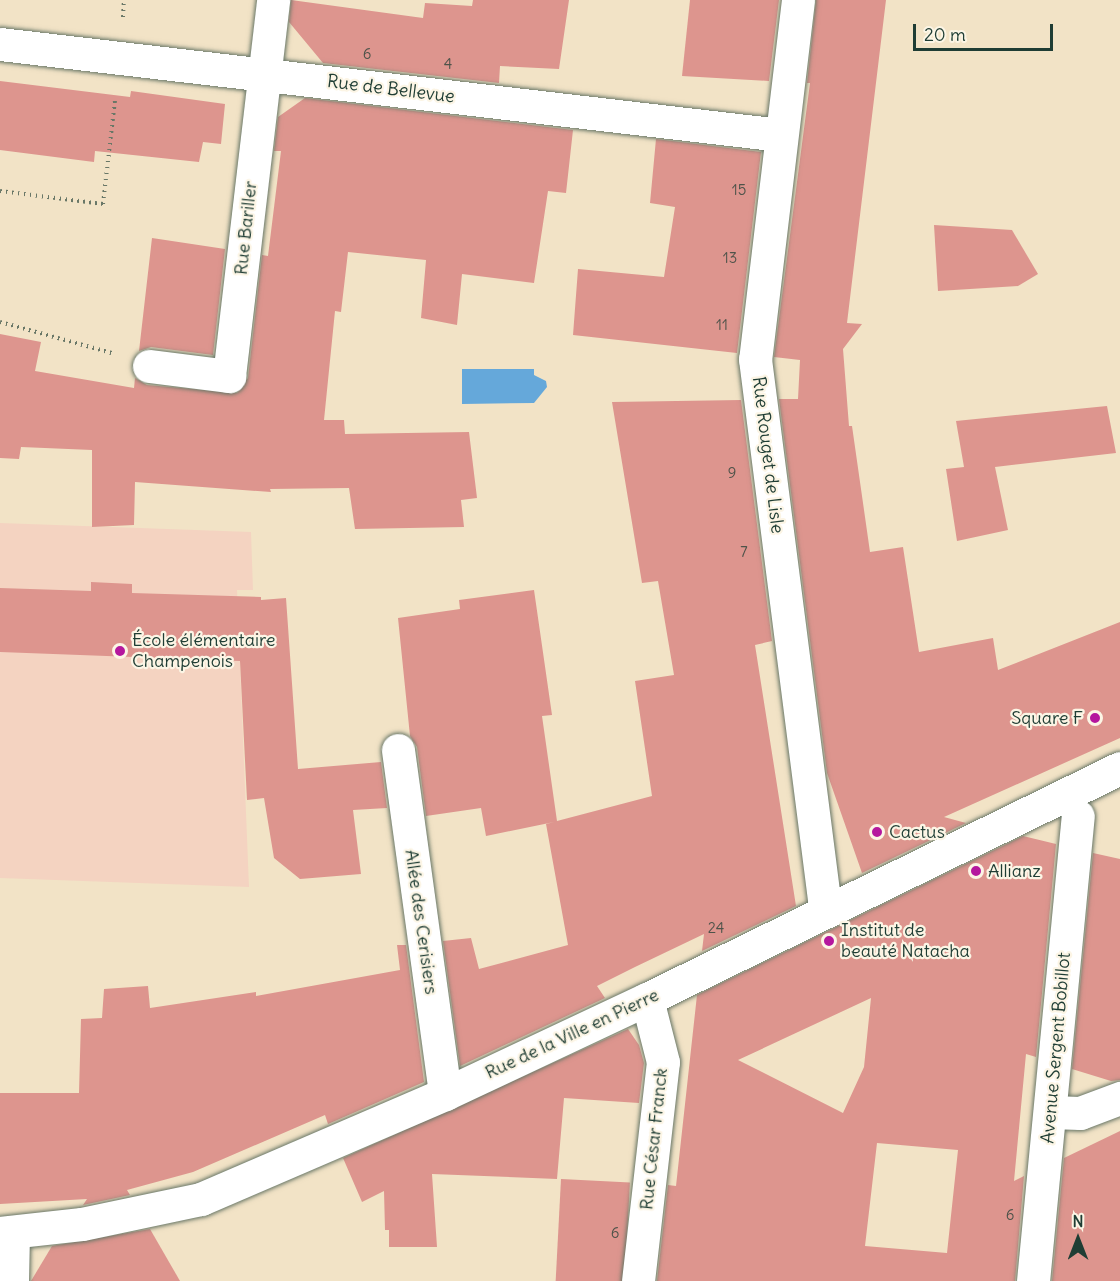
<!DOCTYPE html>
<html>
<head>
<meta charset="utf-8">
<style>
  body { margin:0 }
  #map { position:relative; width:1120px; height:1281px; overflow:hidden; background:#f2e3c6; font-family:Delius,sans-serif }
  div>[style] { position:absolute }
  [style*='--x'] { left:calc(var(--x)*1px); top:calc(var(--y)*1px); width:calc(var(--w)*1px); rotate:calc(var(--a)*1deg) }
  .built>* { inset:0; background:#f4d3c1 }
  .water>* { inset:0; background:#65a8da }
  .building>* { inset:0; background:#dd958e; transform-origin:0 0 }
  .path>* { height:4px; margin-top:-2px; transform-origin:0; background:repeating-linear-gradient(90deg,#697767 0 1.5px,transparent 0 6px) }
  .roads { filter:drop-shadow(0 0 2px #697767) drop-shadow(0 0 2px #697767) }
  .minor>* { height:33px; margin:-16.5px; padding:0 16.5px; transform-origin:16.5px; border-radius:16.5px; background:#fff }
  .dots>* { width:16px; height:16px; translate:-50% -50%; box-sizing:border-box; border:3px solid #fcf5e5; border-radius:50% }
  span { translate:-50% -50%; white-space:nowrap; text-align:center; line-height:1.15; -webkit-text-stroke:4.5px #fcf5e5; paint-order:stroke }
  .number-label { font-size:15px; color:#4e534a }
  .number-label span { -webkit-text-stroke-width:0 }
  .street-label { font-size:18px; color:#1f3d34 }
  .poi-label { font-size:18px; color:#1f3d34 }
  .left { translate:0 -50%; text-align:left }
  .right { translate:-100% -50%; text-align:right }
  .north { position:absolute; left:1048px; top:1209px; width:60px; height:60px; -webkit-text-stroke:4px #fcf5e5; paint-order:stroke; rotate:0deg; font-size:16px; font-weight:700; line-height:24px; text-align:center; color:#1f3d34 }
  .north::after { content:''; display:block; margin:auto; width:21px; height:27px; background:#1f3d34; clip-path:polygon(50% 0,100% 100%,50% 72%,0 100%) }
  .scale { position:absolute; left:913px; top:24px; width:140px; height:27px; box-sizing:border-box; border:3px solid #1f3d34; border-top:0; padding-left:8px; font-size:18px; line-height:21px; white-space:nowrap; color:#1f3d34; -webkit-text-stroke:4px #fcf5e5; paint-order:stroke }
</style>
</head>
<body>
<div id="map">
  <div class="built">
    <i style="clip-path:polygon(0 523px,251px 532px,253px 590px,237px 590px,249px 887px,0 878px)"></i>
  </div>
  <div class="water">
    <i style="clip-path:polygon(462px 369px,534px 369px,534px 375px,546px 381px,547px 387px,534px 403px,462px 404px)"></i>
  </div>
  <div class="building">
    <i style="clip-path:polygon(291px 0,423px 18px,425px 3px,472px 6px,473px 0,569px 0,559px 69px,500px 66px,499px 83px,323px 63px,289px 22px)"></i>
    <i style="clip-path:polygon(690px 0,779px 0,769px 81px,682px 76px)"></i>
    <i style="clip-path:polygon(816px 0,886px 0,847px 323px,862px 324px,843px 349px,849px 426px,852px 426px,870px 552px,903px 547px,919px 652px,993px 638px,998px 670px,1120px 622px,1120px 738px,944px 817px,966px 823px,862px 873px,827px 773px,779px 399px,798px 399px,800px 360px,774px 357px,810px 83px,807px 83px)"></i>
    <i style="clip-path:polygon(0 81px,130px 97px,131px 91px,225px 104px,221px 144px,203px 142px,199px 162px,95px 151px,94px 162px,0 150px)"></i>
    <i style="clip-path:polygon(305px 98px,573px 130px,566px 193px,548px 191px,534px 283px,462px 274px,457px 325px,421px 318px,426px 260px,348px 252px,341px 312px,335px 311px,324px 420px,344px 420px,345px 434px,469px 432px,477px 498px,461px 500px,464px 527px,355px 529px,349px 488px,270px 489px,271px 492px,135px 482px,134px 525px,92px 527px,92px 450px,21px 447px,19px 459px,0 458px,0 334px,41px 342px,35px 371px,134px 388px,135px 378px,147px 385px,237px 393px,248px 378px,262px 255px,268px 256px,281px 151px,274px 151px,278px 117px)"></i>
    <i style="clip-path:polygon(656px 139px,761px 152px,737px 353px,573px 335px,578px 269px,664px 277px,675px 207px,650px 203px)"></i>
    <i style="clip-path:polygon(934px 225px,1012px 230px,1038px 274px,1018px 286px,938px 291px)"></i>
    <i style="clip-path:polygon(152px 238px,225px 249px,213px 355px,151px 347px,139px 351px)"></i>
    <i style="clip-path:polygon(741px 400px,772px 641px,755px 645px,796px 906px,702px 951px,704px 934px,635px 967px,597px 986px,605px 998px,460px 1066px,443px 941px,471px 938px,479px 969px,568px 945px,546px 824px,554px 822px,486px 836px,481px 808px,426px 816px,417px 747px,410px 736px,398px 618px,460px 609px,459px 600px,534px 590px,552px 715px,542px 716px,557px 821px,652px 796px,635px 681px,674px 675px,658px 581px,642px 583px,612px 402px)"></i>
    <i style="clip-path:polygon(1107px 406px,1116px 453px,995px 467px,1008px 530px,957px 541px,946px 469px,964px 467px,956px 421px)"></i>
    <i style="clip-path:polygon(91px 582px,132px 584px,132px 593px,261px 597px,261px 600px,286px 598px,298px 769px,381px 762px,387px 808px,353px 810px,361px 874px,300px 879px,274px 858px,264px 798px,247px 800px,240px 661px,0 652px,0 588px,91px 591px)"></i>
    <i style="clip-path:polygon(evenodd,1023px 836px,1056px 844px,1036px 1057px,1026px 1054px,1014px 1181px,1024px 1176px,1015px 1281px,657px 1281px,668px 1185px,676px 1186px,697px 995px,1023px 836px,871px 998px,864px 1067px,843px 1113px,738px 1060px,871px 998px,1023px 836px,877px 1143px,958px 1150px,947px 1253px,865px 1246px,877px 1143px)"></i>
    <i style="clip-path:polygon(1093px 853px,1120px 859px,1120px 1080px,1111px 1081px,1072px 1069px)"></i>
    <i style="clip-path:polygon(397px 945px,406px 945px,424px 1082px,328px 1124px,325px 1115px,193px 1172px,127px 1190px,130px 1195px,83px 1205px,87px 1199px,0 1204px,0 1093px,79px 1093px,81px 1019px,102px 1018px,104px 989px,148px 986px,150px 1008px,256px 992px,256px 996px,400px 970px)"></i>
    <i style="clip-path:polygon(628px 1029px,639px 1045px,644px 1063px,639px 1103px,564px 1098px,557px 1179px,432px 1174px,437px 1247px,389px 1247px,389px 1230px,385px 1230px,384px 1191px,362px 1202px,343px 1158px)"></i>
    <i style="clip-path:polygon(1120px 1131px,1120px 1281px,1052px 1281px,1064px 1158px)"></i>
    <i style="left:561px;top:1179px;width:69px;height:103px;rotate:3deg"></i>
    <i style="clip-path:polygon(150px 1229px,180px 1281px,31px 1281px,52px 1246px)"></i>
  </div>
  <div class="path">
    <i style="--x:123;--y:17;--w:17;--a:-87"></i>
    <i style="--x:0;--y:191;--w:104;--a:7.2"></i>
    <i style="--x:103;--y:204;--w:105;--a:-83.4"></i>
    <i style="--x:0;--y:322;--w:116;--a:15.5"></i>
  </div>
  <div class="roads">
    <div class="minor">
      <i style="--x:798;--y:0;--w:362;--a:96.8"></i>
      <i style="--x:755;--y:359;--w:544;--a:82.72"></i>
      <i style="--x:824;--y:899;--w:12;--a:59"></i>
      <i style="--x:0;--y:44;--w:786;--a:6.65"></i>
      <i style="--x:149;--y:366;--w:81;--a:7.1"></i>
      <i style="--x:229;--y:376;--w:379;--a:-83.3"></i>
      <i style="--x:398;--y:750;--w:347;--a:82.2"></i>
      <i style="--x:1050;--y:1112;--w:30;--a:2"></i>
      <i style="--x:1080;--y:1113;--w:43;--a:-20.6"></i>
      <i style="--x:0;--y:1233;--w:82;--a:-6.3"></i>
      <i style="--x:82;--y:1224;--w:122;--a:-11.9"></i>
      <i style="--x:201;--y:1199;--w:266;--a:-23.3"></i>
      <i style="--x:445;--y:1094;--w:223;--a:-25.2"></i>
      <i style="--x:647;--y:999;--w:526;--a:-26.03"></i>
      <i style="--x:12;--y:1281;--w:49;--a:-88.8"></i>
      <i style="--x:638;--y:1281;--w:220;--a:-83.5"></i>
      <i style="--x:663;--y:1062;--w:65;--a:-104.3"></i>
      <i style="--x:1033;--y:1281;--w:467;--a:-84.5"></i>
    </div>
  </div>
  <div class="dots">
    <i style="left:120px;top:651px;background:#b5179e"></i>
    <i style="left:1095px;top:718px;background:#b5179e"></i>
    <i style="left:877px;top:832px;background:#b5179e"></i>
    <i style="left:976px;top:871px;background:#b5179e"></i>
    <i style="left:829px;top:941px;background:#b5179e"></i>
  </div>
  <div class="number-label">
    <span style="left:367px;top:54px">6</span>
    <span style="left:448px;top:64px">4</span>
    <span style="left:739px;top:190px">15</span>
    <span style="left:730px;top:258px">13</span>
    <span style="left:722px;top:325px">11</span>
    <span style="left:732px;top:473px">9</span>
    <span style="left:744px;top:552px">7</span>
    <span style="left:716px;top:928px">24</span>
    <span style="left:1010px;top:1215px">6</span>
    <span style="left:615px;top:1233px">6</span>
  </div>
  <div class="street-label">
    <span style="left:391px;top:89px;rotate:7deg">Rue de Bellevue</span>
    <span style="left:246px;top:228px;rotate:-84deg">Rue Bariller</span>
    <span style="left:768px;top:455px;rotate:83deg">Rue Rouget de Lisle</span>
    <span style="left:421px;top:922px;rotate:82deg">Allée des Cerisiers</span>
    <span style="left:572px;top:1034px;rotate:-25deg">Rue de la Ville en Pierre</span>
    <span style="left:1056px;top:1048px;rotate:-85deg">Avenue Sergent Bobillot</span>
    <span style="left:654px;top:1139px;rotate:-84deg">Rue César Franck</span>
  </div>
  <div class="poi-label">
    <span class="left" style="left:132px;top:651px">École élémentaire<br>Champenois</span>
    <span class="right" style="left:1083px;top:718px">Square F</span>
    <span class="left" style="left:889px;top:832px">Cactus</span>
    <span class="left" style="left:988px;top:871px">Allianz</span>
    <span class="left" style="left:841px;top:941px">Institut de<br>beauté Natacha</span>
  </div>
  <div class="north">N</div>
  <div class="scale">20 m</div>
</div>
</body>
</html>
